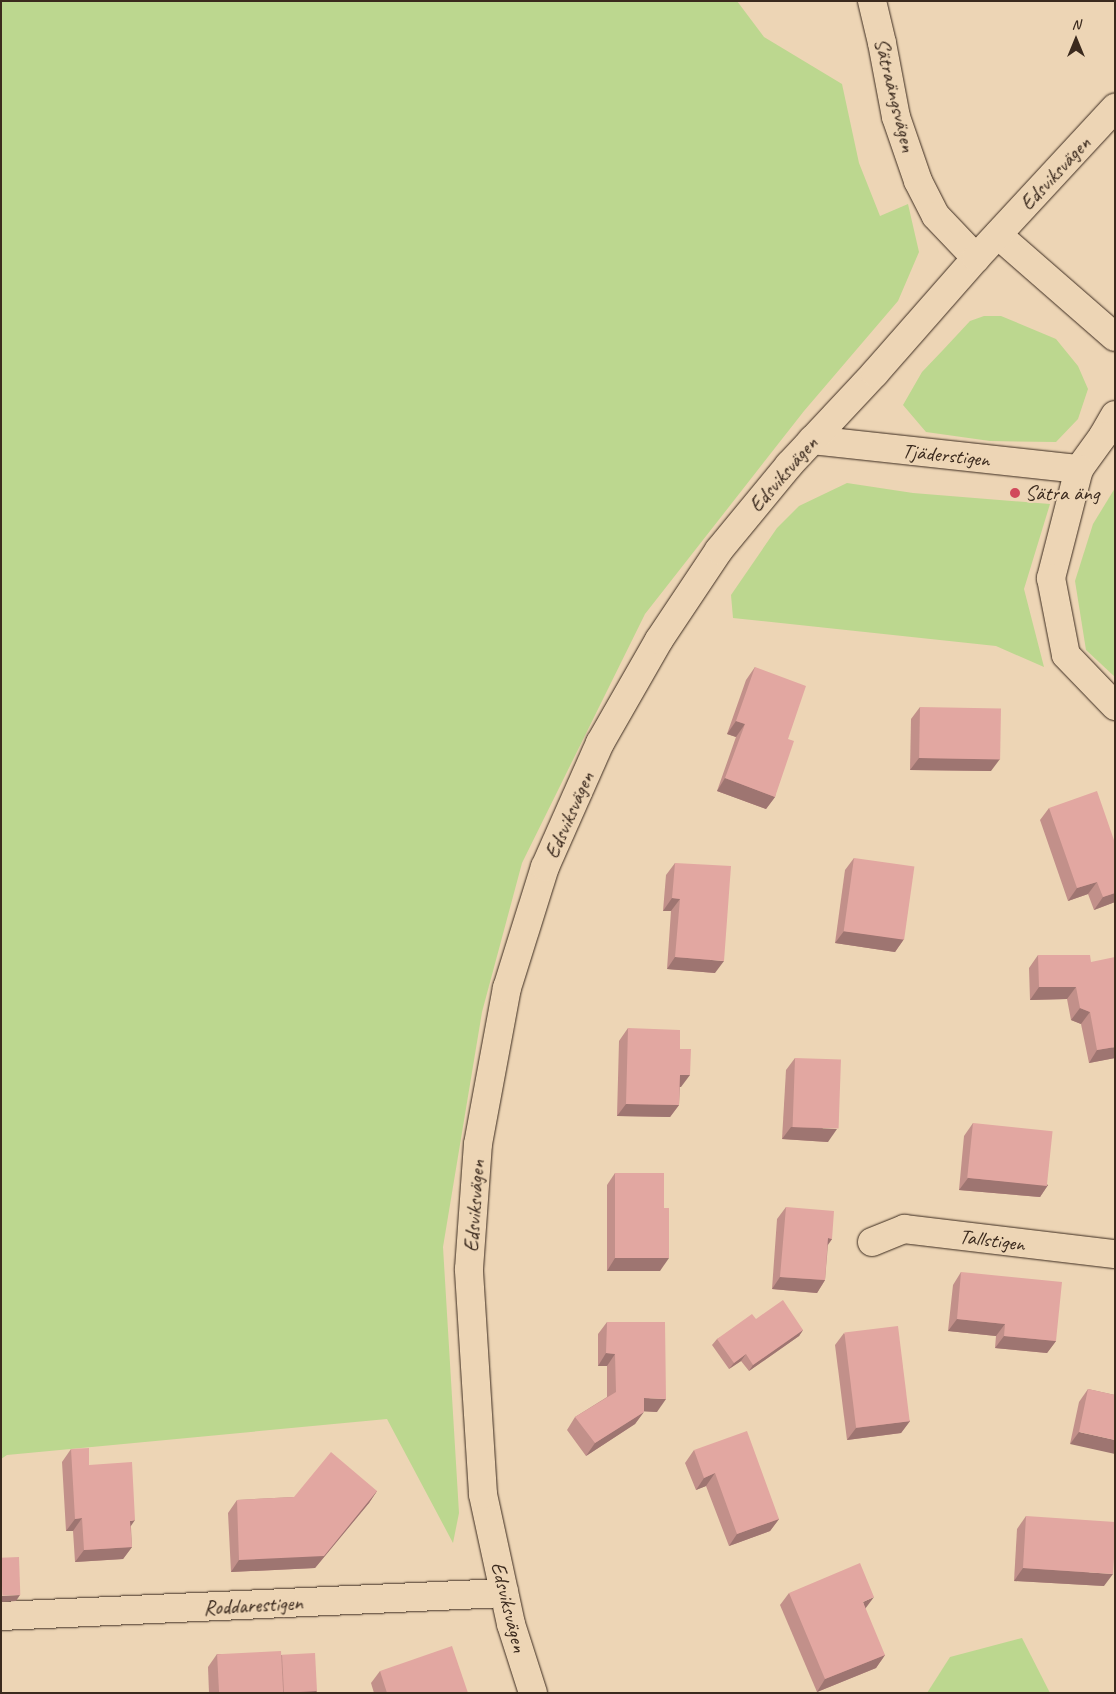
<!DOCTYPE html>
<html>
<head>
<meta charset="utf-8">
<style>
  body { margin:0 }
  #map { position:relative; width:1116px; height:1694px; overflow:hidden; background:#edd5b5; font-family:Caveat,sans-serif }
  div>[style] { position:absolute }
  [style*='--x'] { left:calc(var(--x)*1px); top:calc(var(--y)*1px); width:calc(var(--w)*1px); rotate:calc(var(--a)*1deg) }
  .green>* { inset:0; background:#bcd78f }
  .roads { filter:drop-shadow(0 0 1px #3b2a1e) drop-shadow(0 0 1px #3b2a1e) }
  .street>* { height:28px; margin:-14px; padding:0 14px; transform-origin:14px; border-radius:14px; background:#edd5b5 }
  .secondary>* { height:28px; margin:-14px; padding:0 14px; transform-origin:14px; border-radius:14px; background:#edd5b5 }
  .wall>* { inset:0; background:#c2908a }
  .shaded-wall>* { inset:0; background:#9e7571 }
  .building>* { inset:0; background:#e2a7a1; transform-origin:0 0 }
  .dots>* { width:14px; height:14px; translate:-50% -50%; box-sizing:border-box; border:2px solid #edd5b5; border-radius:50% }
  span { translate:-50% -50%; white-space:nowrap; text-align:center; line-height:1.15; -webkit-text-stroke:4px #edd5b5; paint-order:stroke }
  .street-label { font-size:21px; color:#3b2a1e }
  .poi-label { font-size:21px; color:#3b2a1e }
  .left { translate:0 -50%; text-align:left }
  .frame { position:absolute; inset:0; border:2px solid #3b2a1e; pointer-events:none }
  .north { position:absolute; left:1051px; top:15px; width:50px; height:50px; -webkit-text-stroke:4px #edd5b5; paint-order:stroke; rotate:0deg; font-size:14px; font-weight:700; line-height:20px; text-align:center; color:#3b2a1e }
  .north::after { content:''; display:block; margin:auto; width:18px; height:22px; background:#3b2a1e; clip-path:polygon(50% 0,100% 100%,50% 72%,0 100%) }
</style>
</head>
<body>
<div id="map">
  <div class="green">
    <i style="clip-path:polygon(1px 1px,737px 1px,764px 37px,842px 84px,859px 163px,880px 216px,908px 204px,919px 252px,898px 301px,804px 411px,645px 614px,522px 863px,482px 1012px,443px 1247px,459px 1513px,453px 1543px,387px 1419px,7px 1455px,1px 1459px)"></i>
    <i style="clip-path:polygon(984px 316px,1001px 316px,1056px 339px,1078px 366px,1088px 389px,1078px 419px,1056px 442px,990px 441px,926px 432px,903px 405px,922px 372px,943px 350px,970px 321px)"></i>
    <i style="clip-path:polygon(847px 483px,913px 493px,1050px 504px,1024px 589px,1044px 667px,996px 646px,733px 618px,731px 595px,777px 528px,799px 506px)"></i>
    <i style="clip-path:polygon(1115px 488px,1115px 677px,1086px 650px,1075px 581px,1093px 524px)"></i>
    <i style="clip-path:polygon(1022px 1638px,1050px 1693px,927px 1693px,950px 1657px)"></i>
  </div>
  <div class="roads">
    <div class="street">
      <i style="--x:872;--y:1;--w:43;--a:76.6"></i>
      <i style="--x:882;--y:43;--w:75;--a:79.3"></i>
      <i style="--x:896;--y:117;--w:68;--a:71"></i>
      <i style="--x:918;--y:181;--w:39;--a:63"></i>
      <i style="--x:936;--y:216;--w:58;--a:46.4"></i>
      <i style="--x:998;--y:235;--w:155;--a:41.1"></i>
      <i style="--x:1115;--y:415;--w:24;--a:120"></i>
      <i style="--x:1103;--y:436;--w:41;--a:126"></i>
      <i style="--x:1079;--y:469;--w:113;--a:104.4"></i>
      <i style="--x:1051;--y:578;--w:78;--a:79"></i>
      <i style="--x:1066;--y:655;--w:71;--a:46.1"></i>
      <i style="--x:812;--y:440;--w:269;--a:6.2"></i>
      <i style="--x:872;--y:1242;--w:35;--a:-22"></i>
      <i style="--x:904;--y:1229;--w:212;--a:6.8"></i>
      <i style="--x:1;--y:1616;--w:504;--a:-2.62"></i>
    </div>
    <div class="secondary">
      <i style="--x:533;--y:1693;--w:72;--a:-107.7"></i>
      <i style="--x:511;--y:1624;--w:133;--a:-102.2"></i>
      <i style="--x:483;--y:1494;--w:225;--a:-93.6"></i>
      <i style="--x:469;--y:1269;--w:125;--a:-85.9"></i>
      <i style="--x:478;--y:1144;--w:159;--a:-79.5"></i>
      <i style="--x:507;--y:988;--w:127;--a:-72.6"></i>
      <i style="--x:545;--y:867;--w:136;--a:-66.1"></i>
      <i style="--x:600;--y:743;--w:119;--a:-60.2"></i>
      <i style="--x:659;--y:640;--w:108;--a:-56.3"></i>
      <i style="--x:719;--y:550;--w:110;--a:-50.5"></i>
      <i style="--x:789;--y:465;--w:126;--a:-46.9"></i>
      <i style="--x:875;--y:373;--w:153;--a:-48.7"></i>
      <i style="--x:976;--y:258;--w:205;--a:-47.2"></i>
    </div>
  </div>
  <div class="wall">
    <i style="clip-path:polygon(755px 667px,788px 739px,775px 797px,766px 809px,717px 791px,736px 737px,727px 734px,746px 680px)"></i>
    <i style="clip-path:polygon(920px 707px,991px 771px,910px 770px,911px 719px)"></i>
    <i style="clip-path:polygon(1049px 808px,1115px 843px,1115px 902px,1094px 910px,1088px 894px,1068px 901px,1040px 820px)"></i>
    <i style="clip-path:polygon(854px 858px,904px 939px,895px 952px,835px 943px,845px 870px)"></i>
    <i style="clip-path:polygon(675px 863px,715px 973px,667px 969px,671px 911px,663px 911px,666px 875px)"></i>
    <i style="clip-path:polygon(1038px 955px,1091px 962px,1115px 1058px,1089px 1063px,1081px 1024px,1071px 1020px,1067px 999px,1030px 1000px,1029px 968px)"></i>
    <i style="clip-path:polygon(628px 1028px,680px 1049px,681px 1087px,680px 1087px,679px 1105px,670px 1117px,617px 1116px,619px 1041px)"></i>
    <i style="clip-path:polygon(795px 1058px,828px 1142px,782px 1139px,786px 1070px)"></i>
    <i style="clip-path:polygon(973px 1123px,1048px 1185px,1040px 1197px,959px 1190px,964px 1136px)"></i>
    <i style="clip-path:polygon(615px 1173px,664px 1208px,660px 1271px,607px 1271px,607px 1185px)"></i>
    <i style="clip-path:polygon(786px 1207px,832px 1239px,828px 1245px,825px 1280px,817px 1293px,772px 1289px,777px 1219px)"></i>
    <i style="clip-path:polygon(961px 1272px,1056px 1341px,1047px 1353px,995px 1348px,996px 1336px,948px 1331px,953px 1285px)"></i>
    <i style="clip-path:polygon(756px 1319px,803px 1330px,799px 1336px,749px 1371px,741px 1361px,729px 1369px,712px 1345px,717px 1339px)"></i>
    <i style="clip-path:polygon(607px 1322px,657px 1412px,644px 1411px,635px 1424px,586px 1456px,567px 1430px,575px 1417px,607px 1397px,607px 1366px,598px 1366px,598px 1334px)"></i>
    <i style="clip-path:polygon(844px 1333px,910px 1421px,901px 1433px,847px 1440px,835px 1345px)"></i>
    <i style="clip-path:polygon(1088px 1389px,1115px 1395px,1070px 1444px,1079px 1402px)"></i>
    <i style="clip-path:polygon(71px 1449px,89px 1465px,131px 1527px,132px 1547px,123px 1559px,75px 1562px,73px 1531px,66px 1531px,62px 1462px)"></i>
    <i style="clip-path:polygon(694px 1450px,779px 1519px,770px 1531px,729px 1546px,706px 1486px,696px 1490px,685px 1463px)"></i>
    <i style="clip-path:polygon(377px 1491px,369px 1503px,315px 1568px,231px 1572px,228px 1513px,237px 1500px,294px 1497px)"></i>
    <i style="clip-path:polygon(1026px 1516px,1104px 1586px,1014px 1581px,1017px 1529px)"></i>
    <i style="clip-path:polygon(789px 1593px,885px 1655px,876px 1668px,817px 1692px,780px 1605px)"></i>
    <i style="clip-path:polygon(217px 1654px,282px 1655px,317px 1691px,315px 1693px,209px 1693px,208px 1667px)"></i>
    <i style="clip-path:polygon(380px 1671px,468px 1693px,374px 1693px,371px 1683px)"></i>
  </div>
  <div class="shaded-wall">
    <i style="clip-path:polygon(736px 721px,745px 724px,736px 737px,727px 734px)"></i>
    <i style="clip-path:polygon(919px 758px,1000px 759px,991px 771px,910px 770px)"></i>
    <i style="clip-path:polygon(725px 778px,775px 797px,766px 809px,717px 791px)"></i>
    <i style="clip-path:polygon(1097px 882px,1088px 894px,1068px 901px,1077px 888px)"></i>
    <i style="clip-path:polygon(1115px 893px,1115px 902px,1094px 910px,1103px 897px)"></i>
    <i style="clip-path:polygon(672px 898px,680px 899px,671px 911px,663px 911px)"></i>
    <i style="clip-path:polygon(844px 931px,904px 939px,895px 952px,835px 943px)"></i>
    <i style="clip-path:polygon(675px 957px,724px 961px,715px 973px,667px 969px)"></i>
    <i style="clip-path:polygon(1039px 987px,1076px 987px,1067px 999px,1030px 1000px)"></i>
    <i style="clip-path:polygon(1080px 1008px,1090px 1012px,1081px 1024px,1071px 1020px)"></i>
    <i style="clip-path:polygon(1115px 1047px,1115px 1058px,1089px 1063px,1097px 1050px)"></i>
    <i style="clip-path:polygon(680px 1075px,690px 1075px,681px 1087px,671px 1087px)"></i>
    <i style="clip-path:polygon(626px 1104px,679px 1105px,670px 1117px,617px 1116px)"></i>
    <i style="clip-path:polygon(791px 1127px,837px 1129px,828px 1142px,782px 1139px)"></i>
    <i style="clip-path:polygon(968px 1178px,1048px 1185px,1040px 1197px,959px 1190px)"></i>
    <i style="clip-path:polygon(828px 1238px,832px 1239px,823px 1251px)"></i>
    <i style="clip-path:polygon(615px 1258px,669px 1258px,660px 1271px,607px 1271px)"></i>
    <i style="clip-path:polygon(780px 1277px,825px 1280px,817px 1293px,772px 1289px)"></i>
    <i style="clip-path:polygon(957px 1319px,1005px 1324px,996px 1336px,948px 1331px)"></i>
    <i style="clip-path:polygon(803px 1330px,799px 1336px,749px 1371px,753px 1365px)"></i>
    <i style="clip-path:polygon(1004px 1336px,1056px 1341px,1047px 1353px,995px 1348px)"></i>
    <i style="clip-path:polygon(606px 1353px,615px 1354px,607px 1366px,598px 1366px)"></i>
    <i style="clip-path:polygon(746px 1354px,741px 1361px,729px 1369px,734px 1363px)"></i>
    <i style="clip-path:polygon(644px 1398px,666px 1399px,657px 1412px,636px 1411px)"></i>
    <i style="clip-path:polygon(644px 1412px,635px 1424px,586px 1456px,595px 1443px)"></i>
    <i style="clip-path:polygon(910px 1421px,901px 1433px,847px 1440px,856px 1428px)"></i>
    <i style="clip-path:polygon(1079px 1432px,1115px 1440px,1115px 1454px,1070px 1444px)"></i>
    <i style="clip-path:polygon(715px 1473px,706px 1486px,696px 1490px,704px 1478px)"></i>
    <i style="clip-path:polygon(377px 1491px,369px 1503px,315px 1568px,231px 1572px,239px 1560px)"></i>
    <i style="clip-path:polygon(82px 1518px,73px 1531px,66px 1531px,75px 1519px)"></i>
    <i style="clip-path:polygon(779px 1519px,770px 1531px,729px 1546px,737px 1534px)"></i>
    <i style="clip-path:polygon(135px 1520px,126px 1533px,130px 1521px)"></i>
    <i style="clip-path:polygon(132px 1547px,123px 1559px,75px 1562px,84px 1550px)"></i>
    <i style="clip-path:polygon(1023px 1568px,1113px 1574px,1104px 1586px,1014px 1581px)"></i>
    <i style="clip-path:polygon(20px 1595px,16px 1601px,1px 1602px,1px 1596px)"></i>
    <i style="clip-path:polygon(874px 1597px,865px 1609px,863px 1602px)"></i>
    <i style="clip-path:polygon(885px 1655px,876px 1668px,817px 1692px,825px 1679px)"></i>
    <i style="clip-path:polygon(317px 1691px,315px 1693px,284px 1693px)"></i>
  </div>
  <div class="building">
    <i style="clip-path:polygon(755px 667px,806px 686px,788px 739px,794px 741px,775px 797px,725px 778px,745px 724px,736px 721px)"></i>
    <i style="left:920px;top:707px;width:81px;height:51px;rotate:1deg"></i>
    <i style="clip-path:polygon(1097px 791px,1115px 843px,1115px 893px,1103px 897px,1097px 882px,1077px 888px,1049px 808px)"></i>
    <i style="left:854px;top:858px;width:61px;height:74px;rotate:8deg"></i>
    <i style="clip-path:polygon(675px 863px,731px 866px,724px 961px,675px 957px,680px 899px,672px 898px)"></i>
    <i style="clip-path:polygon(1038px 955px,1090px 955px,1091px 962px,1115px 957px,1115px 1047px,1097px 1050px,1090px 1012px,1080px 1008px,1076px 987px,1039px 987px)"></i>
    <i style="clip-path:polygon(628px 1028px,680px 1030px,680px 1049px,691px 1049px,690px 1075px,680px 1075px,679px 1105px,626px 1104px)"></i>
    <i style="left:795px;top:1058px;width:46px;height:69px;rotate:2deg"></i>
    <i style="left:973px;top:1123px;width:80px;height:55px;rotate:6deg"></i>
    <i style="clip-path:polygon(615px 1173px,664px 1173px,664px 1208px,669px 1208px,669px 1258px,615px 1258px)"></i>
    <i style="clip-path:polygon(786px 1207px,834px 1211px,832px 1239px,828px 1238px,825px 1280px,780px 1277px)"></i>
    <i style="clip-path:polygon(961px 1272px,1062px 1282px,1056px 1341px,1004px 1336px,1005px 1324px,957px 1319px)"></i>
    <i style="clip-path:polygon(783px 1300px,803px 1330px,753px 1365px,746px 1354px,734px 1363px,717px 1339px,752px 1314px,756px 1319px)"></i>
    <i style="clip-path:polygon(607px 1322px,665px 1322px,666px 1399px,644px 1398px,644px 1412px,595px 1443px,575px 1417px,616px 1392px,615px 1354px,606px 1353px)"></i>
    <i style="left:898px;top:1326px;width:96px;height:54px;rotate:83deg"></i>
    <i style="clip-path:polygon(1088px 1389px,1115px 1395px,1115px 1440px,1079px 1432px)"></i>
    <i style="clip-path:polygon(747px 1431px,779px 1519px,737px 1534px,715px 1473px,704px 1478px,694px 1450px)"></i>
    <i style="clip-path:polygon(89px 1448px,89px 1465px,132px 1462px,135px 1520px,130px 1521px,132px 1547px,84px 1550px,82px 1518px,75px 1519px,71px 1449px)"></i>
    <i style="clip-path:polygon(331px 1452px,377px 1491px,324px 1556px,239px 1560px,237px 1500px,294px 1497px)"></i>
    <i style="clip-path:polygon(1026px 1516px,1115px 1522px,1115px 1542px,1113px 1574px,1023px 1568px)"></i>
    <i style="left:19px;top:1557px;width:38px;height:18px;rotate:88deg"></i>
    <i style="clip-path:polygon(860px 1563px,874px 1597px,863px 1602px,885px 1655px,825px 1679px,789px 1593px)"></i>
    <i style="clip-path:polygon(452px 1646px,468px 1693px,387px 1693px,380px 1671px)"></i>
    <i style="left:281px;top:1651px;width:42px;height:64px;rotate:87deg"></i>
    <i style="left:315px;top:1653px;width:38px;height:33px;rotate:87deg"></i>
  </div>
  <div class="dots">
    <i style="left:1015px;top:493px;background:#d1495b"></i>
  </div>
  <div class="street-label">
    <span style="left:895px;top:95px;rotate:76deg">Sätraängsvägen</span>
    <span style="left:1055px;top:173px;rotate:-47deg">Edsviksvägen</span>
    <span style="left:946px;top:455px;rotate:6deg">Tjäderstigen</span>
    <span style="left:783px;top:474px;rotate:-49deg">Edsviksvägen</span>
    <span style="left:569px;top:815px;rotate:-66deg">Edsviksvägen</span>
    <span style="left:474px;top:1206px;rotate:-86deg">Edsviksvägen</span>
    <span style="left:992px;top:1240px;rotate:7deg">Tallstigen</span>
    <span style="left:253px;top:1605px;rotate:-3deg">Roddarestigen</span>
    <span style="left:509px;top:1607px;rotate:76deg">Edsviksvägen</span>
  </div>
  <div class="poi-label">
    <span class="left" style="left:1025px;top:493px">Sätra äng</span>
  </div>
  <div class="frame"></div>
  <div class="north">N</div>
</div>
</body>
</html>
